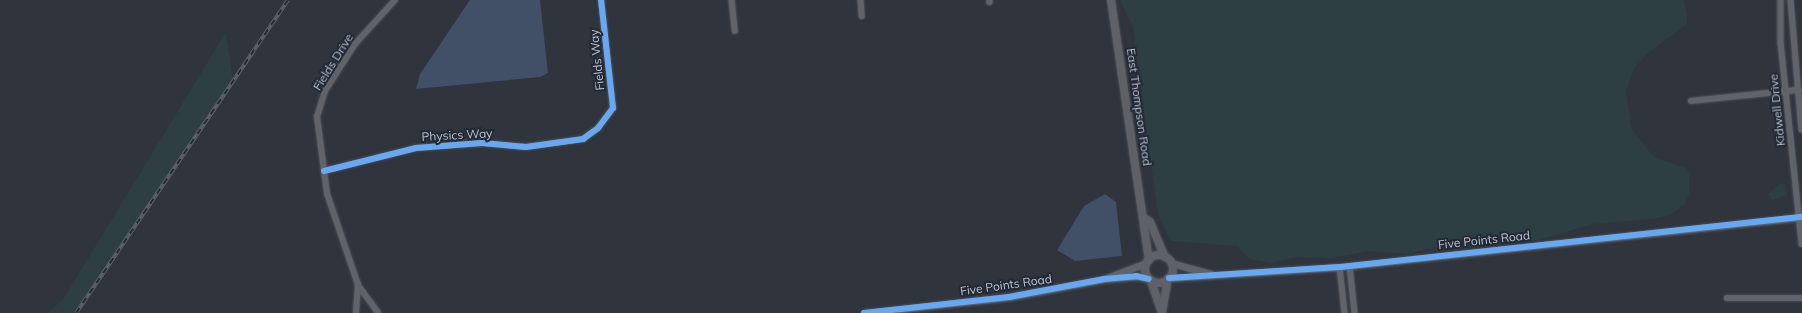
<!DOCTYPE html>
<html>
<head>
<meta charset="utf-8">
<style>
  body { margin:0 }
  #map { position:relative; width:1802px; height:313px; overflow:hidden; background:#30343c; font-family:Mulish,sans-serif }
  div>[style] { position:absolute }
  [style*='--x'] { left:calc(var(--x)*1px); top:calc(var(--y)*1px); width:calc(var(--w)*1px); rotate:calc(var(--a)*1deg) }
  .green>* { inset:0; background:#2d3f43 }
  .water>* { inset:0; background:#414f67 }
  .roads { filter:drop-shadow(0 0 1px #4c4f55) drop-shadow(0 0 1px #4c4f55) }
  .minor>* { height:5.5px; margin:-2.75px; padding:0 2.75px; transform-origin:2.75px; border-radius:2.75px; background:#60636a }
  .tertiary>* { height:7px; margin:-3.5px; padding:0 3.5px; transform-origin:3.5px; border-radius:3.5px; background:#60636a }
  .secondary>* { height:8px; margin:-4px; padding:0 4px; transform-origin:4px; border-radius:4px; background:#5e6168 }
  .secondary>.ring { margin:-4px; padding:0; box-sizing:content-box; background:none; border:8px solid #5e6168; border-radius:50% }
  .rail>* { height:3.5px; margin-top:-1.75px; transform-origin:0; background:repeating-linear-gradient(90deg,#222a37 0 6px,#5e6168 0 12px); box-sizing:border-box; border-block:1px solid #5e6168 }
  .cycleway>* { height:6px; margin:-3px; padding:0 3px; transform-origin:3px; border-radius:3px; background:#66a8f1 }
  span { translate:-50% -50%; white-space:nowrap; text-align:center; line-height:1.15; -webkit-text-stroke:4px #222a37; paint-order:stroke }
  .street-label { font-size:12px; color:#bbc1cb }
</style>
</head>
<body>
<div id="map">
  <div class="green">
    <i style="clip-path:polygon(1120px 0,1684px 0,1688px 23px,1648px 53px,1634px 69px,1626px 92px,1632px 130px,1654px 157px,1685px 168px,1689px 174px,1689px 194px,1685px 204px,1670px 215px,1653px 219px,1593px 224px,1539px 240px,1485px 244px,1467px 239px,1406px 254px,1368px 251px,1333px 258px,1296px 257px,1271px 263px,1249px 259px,1238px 246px,1171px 241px,1158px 215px,1133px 27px)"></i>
    <i style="clip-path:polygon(226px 32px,233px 81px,76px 313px,48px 313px,64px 298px)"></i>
    <i style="clip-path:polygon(1781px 183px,1785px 184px,1787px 195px,1773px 200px,1768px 194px)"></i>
  </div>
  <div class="water">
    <i style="clip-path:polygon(470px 0,540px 0,548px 73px,540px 77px,416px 89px,420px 74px)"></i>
    <i style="clip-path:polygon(1105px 194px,1116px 202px,1122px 256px,1075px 261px,1057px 250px,1084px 206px)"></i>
  </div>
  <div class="roads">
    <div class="minor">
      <i style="--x:732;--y:0;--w:31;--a:84"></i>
      <i style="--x:861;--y:0;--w:16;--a:86"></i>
      <i style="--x:990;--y:0;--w:2;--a:90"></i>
      <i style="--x:1781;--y:0;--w:43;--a:90"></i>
      <i style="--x:1781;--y:43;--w:202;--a:84"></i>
      <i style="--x:1791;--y:0;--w:130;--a:85.2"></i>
      <i style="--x:1691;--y:101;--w:108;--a:-5.9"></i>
      <i style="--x:324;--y:171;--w:95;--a:-14"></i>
      <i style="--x:416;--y:148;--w:66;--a:-4.3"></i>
      <i style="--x:482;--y:143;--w:44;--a:5.2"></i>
      <i style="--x:526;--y:147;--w:58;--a:-8"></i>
      <i style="--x:583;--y:139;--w:19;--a:-36"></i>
      <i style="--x:598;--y:128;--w:25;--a:-53"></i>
      <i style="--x:613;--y:108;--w:109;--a:-96.3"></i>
      <i style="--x:1350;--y:266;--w:47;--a:83.9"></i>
      <i style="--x:1340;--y:267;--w:46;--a:83.8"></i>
      <i style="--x:1727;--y:298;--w:75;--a:0"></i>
      <i style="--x:356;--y:313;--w:28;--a:-86"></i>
      <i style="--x:378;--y:313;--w:34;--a:-126"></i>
      <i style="--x:358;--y:285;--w:96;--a:-108.8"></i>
      <i style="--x:327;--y:194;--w:78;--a:-97.4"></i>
      <i style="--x:317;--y:117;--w:27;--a:-73"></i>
      <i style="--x:325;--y:91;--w:56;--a:-57.4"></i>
      <i style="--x:355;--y:44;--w:59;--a:-47.7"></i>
    </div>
    <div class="tertiary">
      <i style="--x:1171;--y:263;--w:41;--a:15.4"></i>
      <i style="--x:1169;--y:278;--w:171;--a:-3.7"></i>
      <i style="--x:1340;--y:267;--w:465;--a:-6.2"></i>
      <i style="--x:1104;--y:279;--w:45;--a:-20.9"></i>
      <i style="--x:864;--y:313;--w:146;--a:-6.3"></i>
      <i style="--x:1009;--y:297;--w:97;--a:-10.7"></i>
      <i style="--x:1104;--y:279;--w:32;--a:-5"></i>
      <i style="--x:1136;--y:276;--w:13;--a:13"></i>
    </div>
    <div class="secondary">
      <i style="--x:1111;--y:0;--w:263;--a:81.7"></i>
      <i style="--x:1144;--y:218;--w:7;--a:34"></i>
      <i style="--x:1150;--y:222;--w:38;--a:67"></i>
      <i class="ring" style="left:1145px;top:255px;width:20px;height:20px"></i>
      <i style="--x:1151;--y:281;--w:34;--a:71"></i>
      <i style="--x:1162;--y:312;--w:34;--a:-80"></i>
    </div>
  </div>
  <div class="rail">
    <i style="--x:76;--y:313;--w:378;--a:-55.9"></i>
  </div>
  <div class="cycleway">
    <i style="--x:324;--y:171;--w:95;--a:-14"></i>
    <i style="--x:416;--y:148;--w:66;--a:-4.3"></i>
    <i style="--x:482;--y:143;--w:44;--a:5.2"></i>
    <i style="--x:526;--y:147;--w:58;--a:-8"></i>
    <i style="--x:583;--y:139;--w:19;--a:-36"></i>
    <i style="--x:598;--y:128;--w:25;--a:-53"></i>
    <i style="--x:613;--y:108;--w:109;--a:-96.3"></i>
    <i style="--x:1169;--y:278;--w:171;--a:-3.7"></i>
    <i style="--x:1340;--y:267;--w:465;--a:-6.2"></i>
    <i style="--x:864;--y:313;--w:146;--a:-6.3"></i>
    <i style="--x:1009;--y:297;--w:97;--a:-10.7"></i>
    <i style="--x:1104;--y:279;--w:32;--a:-5"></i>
    <i style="--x:1136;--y:276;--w:13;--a:13"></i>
  </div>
  <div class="street-label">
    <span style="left:597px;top:60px;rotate:-96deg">Fields Way</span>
    <span style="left:333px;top:62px;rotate:-58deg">Fields Drive</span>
    <span style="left:1139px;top:107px;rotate:82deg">East Thompson Road</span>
    <span style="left:1777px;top:110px;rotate:-96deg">Kidwell Drive</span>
    <span style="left:457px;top:135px;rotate:-3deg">Physics Way</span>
    <span style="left:1484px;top:240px;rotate:-6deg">Five Points Road</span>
    <span style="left:1006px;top:285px;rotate:-8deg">Five Points Road</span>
  </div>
</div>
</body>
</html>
